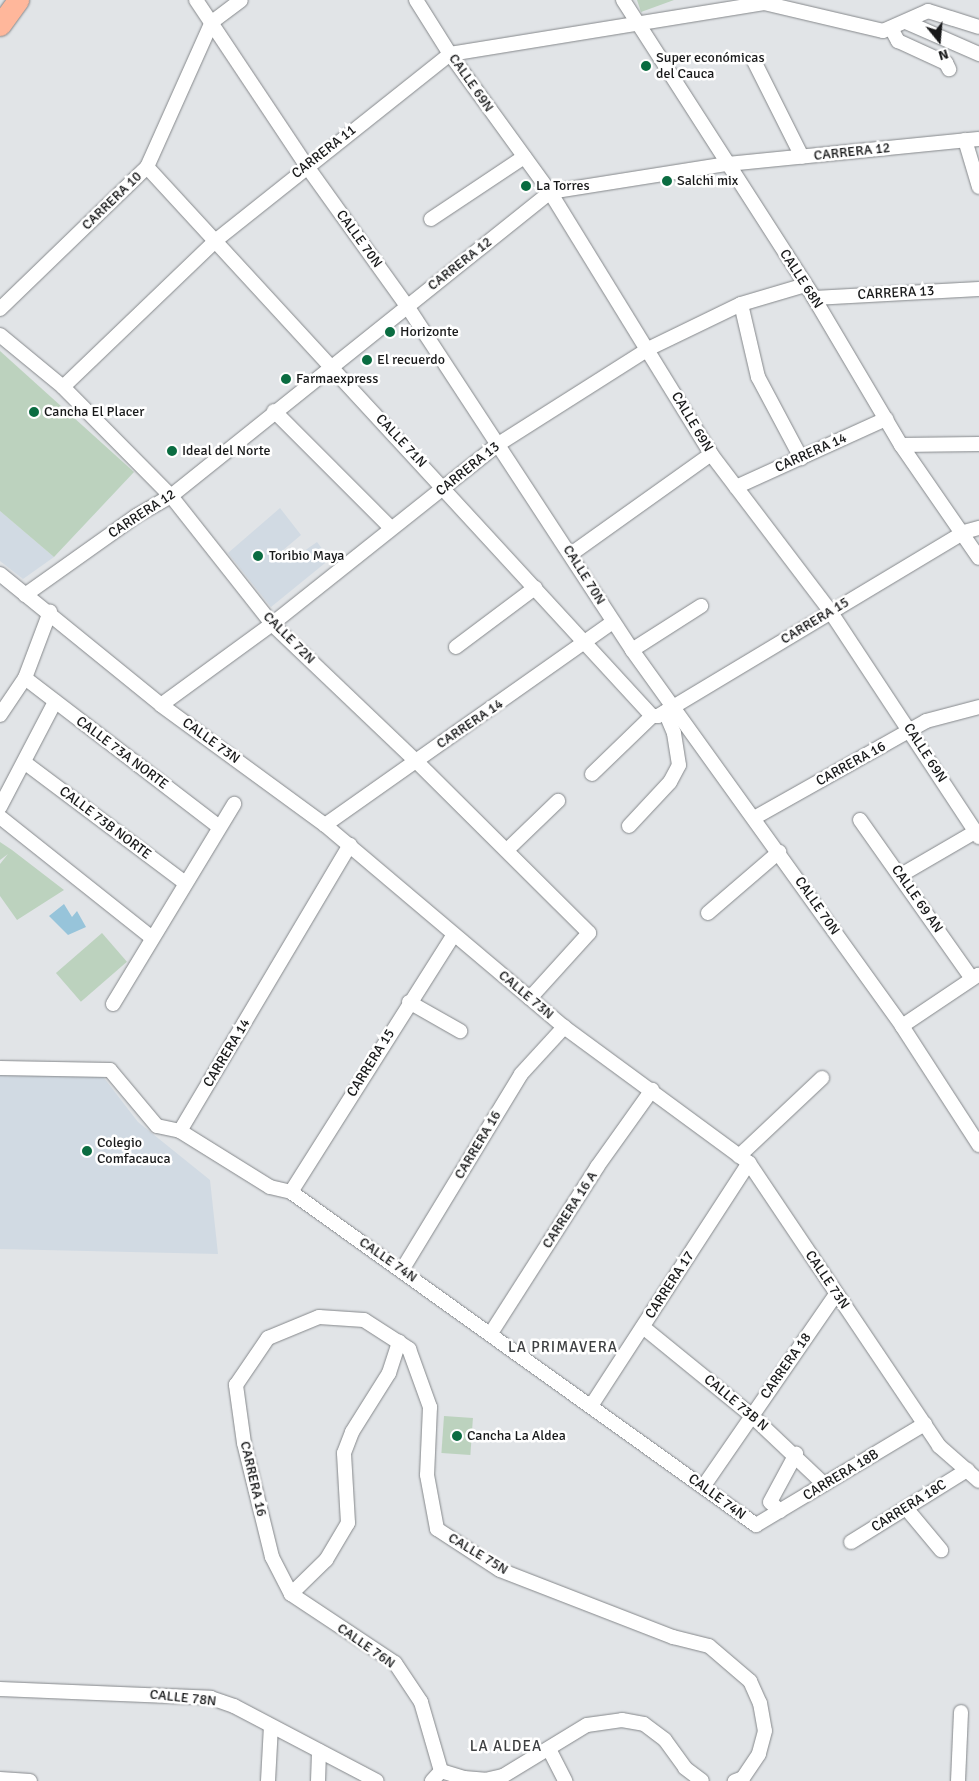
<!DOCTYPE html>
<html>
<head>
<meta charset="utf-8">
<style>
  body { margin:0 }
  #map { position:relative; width:979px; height:1781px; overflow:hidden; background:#e1e4e7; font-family:Signika,sans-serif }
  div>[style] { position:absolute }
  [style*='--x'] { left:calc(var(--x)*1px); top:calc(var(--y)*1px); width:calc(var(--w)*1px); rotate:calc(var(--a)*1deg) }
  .built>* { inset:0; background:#d1dae3 }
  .green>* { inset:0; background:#bcd2be; transform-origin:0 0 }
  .water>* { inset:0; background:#97c4da }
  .roads { filter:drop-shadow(0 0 1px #85888b) drop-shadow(0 0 1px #85888b) }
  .minor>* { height:14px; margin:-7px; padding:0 7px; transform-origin:7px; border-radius:7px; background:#fff }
  .primary>* { height:21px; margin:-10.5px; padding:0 10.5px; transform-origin:10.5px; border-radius:10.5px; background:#ffb79b }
  .dots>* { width:14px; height:14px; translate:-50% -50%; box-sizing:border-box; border:2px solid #fff; border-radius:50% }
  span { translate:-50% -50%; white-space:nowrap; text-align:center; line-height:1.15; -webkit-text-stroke:5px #fff; paint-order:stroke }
  .poi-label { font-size:14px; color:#18191a }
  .left { translate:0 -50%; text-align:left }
  .street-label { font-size:14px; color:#18191a }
  .neighbourhood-label { font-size:15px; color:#3e4042; letter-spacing:1px }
  .north { position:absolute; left:914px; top:15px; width:50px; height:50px; -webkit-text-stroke:4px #fff; paint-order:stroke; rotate:163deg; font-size:14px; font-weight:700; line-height:20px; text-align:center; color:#18191a }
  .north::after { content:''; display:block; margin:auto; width:18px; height:22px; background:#18191a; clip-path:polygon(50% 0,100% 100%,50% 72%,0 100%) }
</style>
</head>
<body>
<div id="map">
  <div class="built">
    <i style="clip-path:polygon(280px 508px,301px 535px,282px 551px,290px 561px,317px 542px,330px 559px,271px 607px,228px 553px)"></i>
    <i style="clip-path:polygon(0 511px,54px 557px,23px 579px,0 561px)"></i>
    <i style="clip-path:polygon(0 1074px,101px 1074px,138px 1122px,210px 1180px,218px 1254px,0 1249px)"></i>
  </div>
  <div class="green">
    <i style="clip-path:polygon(637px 0,674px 0,641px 12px)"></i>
    <i style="clip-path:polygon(0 351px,134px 472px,54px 557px,0 511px)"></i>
    <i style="clip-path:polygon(0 842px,12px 850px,64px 890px,17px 920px,0 896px,0 864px,8px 854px,0 860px)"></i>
    <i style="left:102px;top:933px;width:38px;height:61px;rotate:49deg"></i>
    <i style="left:444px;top:1416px;width:29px;height:37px;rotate:4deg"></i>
  </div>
  <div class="water">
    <i style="clip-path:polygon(64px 904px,72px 917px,77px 911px,86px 927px,68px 935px,49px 916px)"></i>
  </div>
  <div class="roads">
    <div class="minor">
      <i style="--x:196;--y:0;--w:198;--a:56.3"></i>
      <i style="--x:306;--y:165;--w:173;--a:54.4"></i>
      <i style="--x:407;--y:306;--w:411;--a:56.8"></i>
      <i style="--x:632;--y:650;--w:463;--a:54.3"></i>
      <i style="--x:902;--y:1026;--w:142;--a:57.1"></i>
      <i style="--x:416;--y:0;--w:64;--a:57.8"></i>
      <i style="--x:450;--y:54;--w:170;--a:54.1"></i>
      <i style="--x:550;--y:192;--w:308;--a:58.4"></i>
      <i style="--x:711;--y:454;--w:197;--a:52.8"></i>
      <i style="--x:830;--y:611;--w:271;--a:56.6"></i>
      <i style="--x:623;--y:0;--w:354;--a:57.3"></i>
      <i style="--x:814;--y:298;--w:171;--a:59.4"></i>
      <i style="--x:901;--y:445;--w:137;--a:55.4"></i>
      <i style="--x:906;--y:22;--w:80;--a:23.7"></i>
      <i style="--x:891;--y:28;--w:15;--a:62"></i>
      <i style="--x:898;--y:41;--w:53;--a:24.6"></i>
      <i style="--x:946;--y:63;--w:7;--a:63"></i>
      <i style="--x:754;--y:61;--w:107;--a:63.4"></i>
      <i style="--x:965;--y:140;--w:49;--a:73.4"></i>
      <i style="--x:147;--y:167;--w:746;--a:47.39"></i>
      <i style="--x:431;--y:219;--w:112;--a:-33.7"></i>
      <i style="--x:814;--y:298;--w:165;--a:-3.1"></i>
      <i style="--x:741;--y:304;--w:75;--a:76.9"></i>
      <i style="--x:758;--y:377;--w:92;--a:62"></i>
      <i style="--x:0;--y:309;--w:204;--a:-44"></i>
      <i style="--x:147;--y:167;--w:159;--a:-65.9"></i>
      <i style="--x:212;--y:22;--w:36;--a:-37"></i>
      <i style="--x:0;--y:335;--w:82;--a:39.5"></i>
      <i style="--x:63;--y:387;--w:153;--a:45.3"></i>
      <i style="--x:171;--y:496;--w:163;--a:51.7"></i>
      <i style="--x:272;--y:624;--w:199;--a:43.6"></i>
      <i style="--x:416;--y:761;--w:244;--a:44.8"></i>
      <i style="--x:589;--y:933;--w:88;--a:132.2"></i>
      <i style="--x:63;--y:387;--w:211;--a:-43.8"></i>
      <i style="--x:215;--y:241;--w:300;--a:-38.5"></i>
      <i style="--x:450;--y:54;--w:318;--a:-9.2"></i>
      <i style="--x:764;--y:3;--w:122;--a:13.2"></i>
      <i style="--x:883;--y:31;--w:49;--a:-24"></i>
      <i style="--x:928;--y:11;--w:53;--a:17.4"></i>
      <i style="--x:274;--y:411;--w:165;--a:45"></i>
      <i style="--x:901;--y:445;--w:78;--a:-0.7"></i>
      <i style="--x:736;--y:487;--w:165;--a:-24.4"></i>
      <i style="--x:571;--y:554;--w:172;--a:-35.5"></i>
      <i style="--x:0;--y:574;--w:208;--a:39.1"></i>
      <i style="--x:161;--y:705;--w:203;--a:36.2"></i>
      <i style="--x:325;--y:825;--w:313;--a:40.2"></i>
      <i style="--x:564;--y:1027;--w:230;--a:36.3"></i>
      <i style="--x:749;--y:1163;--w:341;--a:56.1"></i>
      <i style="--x:939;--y:1446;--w:53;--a:41.2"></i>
      <i style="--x:25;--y:595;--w:136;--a:-35.4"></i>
      <i style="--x:136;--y:516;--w:40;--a:-29.7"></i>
      <i style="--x:171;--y:496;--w:486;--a:-38.7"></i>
      <i style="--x:550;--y:192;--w:179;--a:-9"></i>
      <i style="--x:727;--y:164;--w:253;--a:-5.7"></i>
      <i style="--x:456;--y:647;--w:99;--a:-36.8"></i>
      <i style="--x:632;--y:650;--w:82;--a:-32.5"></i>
      <i style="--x:25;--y:678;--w:245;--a:37.5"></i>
      <i style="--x:161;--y:705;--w:137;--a:-36.1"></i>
      <i style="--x:272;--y:624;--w:288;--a:-38.5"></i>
      <i style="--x:497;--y:445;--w:179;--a:-32.4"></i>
      <i style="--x:648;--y:349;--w:103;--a:-25.8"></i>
      <i style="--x:741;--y:304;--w:67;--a:-16.5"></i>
      <i style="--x:0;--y:715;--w:45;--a:-56"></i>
      <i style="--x:25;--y:678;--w:71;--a:-69.3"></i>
      <i style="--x:652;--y:716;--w:6;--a:0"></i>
      <i style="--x:658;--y:716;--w:357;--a:-31"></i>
      <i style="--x:964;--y:532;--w:16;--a:-15"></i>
      <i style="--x:24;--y:762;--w:201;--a:36.9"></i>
      <i style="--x:592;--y:774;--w:83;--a:-44"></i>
      <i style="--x:0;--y:807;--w:119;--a:-62.4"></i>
      <i style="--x:0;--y:817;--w:194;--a:38.5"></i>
      <i style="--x:754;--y:818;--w:197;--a:-29.4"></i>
      <i style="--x:926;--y:721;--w:55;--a:-14.8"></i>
      <i style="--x:860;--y:820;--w:194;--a:54.8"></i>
      <i style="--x:325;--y:825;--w:352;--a:-35.2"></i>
      <i style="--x:629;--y:826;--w:60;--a:-47"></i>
      <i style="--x:670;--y:782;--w:19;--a:-62"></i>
      <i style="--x:679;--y:765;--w:32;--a:-99"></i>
      <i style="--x:674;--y:733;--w:23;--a:-113"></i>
      <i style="--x:507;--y:850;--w:71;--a:-43.9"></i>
      <i style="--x:901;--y:875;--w:86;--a:-30.2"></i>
      <i style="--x:708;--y:913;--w:94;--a:-40.7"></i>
      <i style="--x:409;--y:1002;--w:59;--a:29.6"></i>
      <i style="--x:113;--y:1004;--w:234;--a:-58.8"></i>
      <i style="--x:902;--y:1026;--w:92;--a:-33.9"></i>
      <i style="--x:0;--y:1068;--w:110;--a:1"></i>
      <i style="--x:110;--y:1070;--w:73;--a:50"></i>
      <i style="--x:157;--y:1126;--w:24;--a:12"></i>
      <i style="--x:180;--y:1131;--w:106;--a:31.9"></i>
      <i style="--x:270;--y:1187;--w:22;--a:13"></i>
      <i style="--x:291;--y:1192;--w:572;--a:35.61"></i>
      <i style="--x:756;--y:1525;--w:197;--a:-30.9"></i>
      <i style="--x:180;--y:1131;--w:333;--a:-59.3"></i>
      <i style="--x:739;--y:1156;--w:114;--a:-43.2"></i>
      <i style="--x:291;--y:1192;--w:303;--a:-57.7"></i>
      <i style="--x:402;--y:1270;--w:229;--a:-58.7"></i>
      <i style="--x:521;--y:1074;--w:64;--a:-47.5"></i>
      <i style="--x:643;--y:1327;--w:141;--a:39.2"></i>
      <i style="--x:752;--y:1416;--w:99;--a:43.4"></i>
      <i style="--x:491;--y:1333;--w:197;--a:-57.4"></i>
      <i style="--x:597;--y:1167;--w:95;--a:-54.5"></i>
      <i style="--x:591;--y:1406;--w:290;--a:-57"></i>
      <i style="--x:703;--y:1487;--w:234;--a:-55.4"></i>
      <i style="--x:906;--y:1508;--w:55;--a:50.2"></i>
      <i style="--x:780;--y:1511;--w:13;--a:-138"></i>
      <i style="--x:770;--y:1502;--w:55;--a:-61.6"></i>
      <i style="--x:851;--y:1542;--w:137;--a:-31.8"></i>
      <i style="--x:291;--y:1594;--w:49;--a:-44.2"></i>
      <i style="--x:326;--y:1560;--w:43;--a:-59.3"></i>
      <i style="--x:348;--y:1523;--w:70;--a:-93.3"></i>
      <i style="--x:344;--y:1453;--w:22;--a:-69"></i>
      <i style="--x:352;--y:1432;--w:70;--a:-57.9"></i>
      <i style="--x:389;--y:1373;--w:33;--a:-72"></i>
      <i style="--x:0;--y:1689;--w:211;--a:2.4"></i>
      <i style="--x:211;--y:1698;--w:24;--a:19"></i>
      <i style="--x:234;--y:1706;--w:161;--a:27.7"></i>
      <i style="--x:550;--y:1751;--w:34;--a:63"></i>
      <i style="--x:441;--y:1771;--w:72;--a:-106.2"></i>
      <i style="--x:421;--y:1702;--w:47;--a:-123.7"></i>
      <i style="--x:395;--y:1663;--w:125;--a:-146.4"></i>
      <i style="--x:291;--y:1594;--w:42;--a:-117.2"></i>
      <i style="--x:272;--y:1557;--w:117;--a:-103.8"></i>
      <i style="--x:244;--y:1443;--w:59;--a:-97.9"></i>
      <i style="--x:236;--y:1385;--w:57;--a:-55.8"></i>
      <i style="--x:268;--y:1338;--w:55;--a:-22.4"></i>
      <i style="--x:319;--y:1317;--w:45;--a:3.8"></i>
      <i style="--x:364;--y:1320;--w:54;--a:32.8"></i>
      <i style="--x:409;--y:1349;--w:62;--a:70.1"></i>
      <i style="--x:430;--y:1407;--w:68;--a:92.5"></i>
      <i style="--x:427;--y:1475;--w:55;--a:79.5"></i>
      <i style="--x:437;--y:1529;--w:75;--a:33.1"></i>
      <i style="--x:500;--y:1570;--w:186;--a:21.2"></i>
      <i style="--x:673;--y:1637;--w:37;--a:14"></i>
      <i style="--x:709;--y:1646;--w:54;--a:40.5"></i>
      <i style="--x:750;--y:1681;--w:24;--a:66"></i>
      <i style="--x:760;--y:1703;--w:28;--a:80"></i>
      <i style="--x:765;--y:1731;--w:24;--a:105"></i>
      <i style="--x:759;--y:1754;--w:29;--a:124"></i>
      <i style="--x:743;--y:1778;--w:9;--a:159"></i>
      <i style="--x:0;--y:1779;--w:30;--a:4"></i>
      <i style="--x:268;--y:1781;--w:55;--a:-86.9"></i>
      <i style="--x:318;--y:1781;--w:30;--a:-88"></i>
      <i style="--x:432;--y:1781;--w:13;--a:-48"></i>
      <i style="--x:441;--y:1771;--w:24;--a:17"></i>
      <i style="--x:464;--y:1778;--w:21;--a:5"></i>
      <i style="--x:485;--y:1780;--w:18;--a:-13"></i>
      <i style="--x:503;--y:1776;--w:98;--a:-31.3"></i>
      <i style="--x:587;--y:1725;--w:35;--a:-8"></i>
      <i style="--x:622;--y:1720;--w:22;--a:10"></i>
      <i style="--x:644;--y:1724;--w:26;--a:37"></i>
      <i style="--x:665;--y:1740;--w:34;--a:54"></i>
      <i style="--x:685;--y:1768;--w:21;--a:37"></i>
      <i style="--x:958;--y:1781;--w:69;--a:-87.5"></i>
    </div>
    <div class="primary">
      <i style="--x:0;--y:25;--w:31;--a:-54"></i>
    </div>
  </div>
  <div class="dots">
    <i style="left:646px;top:66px;background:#0a6c41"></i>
    <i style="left:667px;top:181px;background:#0a6c41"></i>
    <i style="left:526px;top:186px;background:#0a6c41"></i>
    <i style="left:390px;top:332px;background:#0a6c41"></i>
    <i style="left:367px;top:360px;background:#0a6c41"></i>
    <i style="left:286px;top:379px;background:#0a6c41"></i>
    <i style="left:34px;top:412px;background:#0a6c41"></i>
    <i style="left:172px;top:451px;background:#0a6c41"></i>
    <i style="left:258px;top:556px;background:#0a6c41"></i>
    <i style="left:87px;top:1151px;background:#0a6c41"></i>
    <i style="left:457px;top:1436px;background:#0a6c41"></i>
  </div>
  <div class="poi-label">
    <span class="left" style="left:656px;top:66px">Super económicas<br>del Cauca</span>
    <span class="left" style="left:677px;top:181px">Salchi mix</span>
    <span class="left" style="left:536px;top:186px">La Torres</span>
    <span class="left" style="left:400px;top:332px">Horizonte</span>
    <span class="left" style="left:377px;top:360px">El recuerdo</span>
    <span class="left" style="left:296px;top:379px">Farmaexpress</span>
    <span class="left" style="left:44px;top:412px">Cancha El Placer</span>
    <span class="left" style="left:182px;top:451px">Ideal del Norte</span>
    <span class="left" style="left:269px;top:556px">Toribio Maya</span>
    <span class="left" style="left:97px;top:1151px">Colegio<br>Comfacauca</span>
    <span class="left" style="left:467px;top:1436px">Cancha La Aldea</span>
  </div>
  <div class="street-label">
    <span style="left:471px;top:83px;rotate:55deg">CALLE 69N</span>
    <span style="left:324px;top:152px;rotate:-38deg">CARRERA 11</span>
    <span style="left:852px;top:152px;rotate:-6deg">CARRERA 12</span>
    <span style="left:112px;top:201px;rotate:-44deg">CARRERA 10</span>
    <span style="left:359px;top:239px;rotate:54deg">CALLE 70N</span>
    <span style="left:460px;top:264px;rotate:-38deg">CARRERA 12</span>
    <span style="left:801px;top:279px;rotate:57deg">CALLE 68N</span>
    <span style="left:896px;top:293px;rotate:-3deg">CARRERA 13</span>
    <span style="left:692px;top:422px;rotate:59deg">CALLE 69N</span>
    <span style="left:401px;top:441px;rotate:47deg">CALLE 71N</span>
    <span style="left:811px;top:453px;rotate:-24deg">CARRERA 14</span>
    <span style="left:468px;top:469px;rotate:-39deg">CARRERA 13</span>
    <span style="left:142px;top:514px;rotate:-33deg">CARRERA 12</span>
    <span style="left:584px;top:575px;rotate:58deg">CALLE 70N</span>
    <span style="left:815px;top:621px;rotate:-31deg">CARRERA 15</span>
    <span style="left:289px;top:638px;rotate:45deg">CALLE 72N</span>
    <span style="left:470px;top:724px;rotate:-34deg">CARRERA 14</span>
    <span style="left:211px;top:741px;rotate:36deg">CALLE 73N</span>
    <span style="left:122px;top:753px;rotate:37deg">CALLE 73A NORTE</span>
    <span style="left:925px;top:753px;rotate:57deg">CALLE 69N</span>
    <span style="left:851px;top:764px;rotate:-29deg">CARRERA 16</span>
    <span style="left:105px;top:823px;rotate:37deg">CALLE 73B NORTE</span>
    <span style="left:917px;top:899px;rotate:55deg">CALLE 69 AN</span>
    <span style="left:817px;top:906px;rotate:55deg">CALLE 70N</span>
    <span style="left:526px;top:995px;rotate:40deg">CALLE 73N</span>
    <span style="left:227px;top:1053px;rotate:-59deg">CARRERA 14</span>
    <span style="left:371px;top:1063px;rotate:-58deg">CARRERA 15</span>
    <span style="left:478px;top:1145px;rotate:-59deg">CARRERA 16</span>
    <span style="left:570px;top:1210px;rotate:-57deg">CARRERA 16 A</span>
    <span style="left:388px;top:1260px;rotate:35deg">CALLE 74N</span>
    <span style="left:827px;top:1280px;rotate:56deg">CALLE 73N</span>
    <span style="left:670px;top:1285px;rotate:-57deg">CARRERA 17</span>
    <span style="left:786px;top:1366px;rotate:-55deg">CARRERA 18</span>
    <span style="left:736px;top:1403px;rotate:40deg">CALLE 73B N</span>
    <span style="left:841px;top:1475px;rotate:-31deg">CARRERA 18B</span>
    <span style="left:253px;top:1479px;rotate:77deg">CARRERA 16</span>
    <span style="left:717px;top:1497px;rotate:36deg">CALLE 74N</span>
    <span style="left:909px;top:1506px;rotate:-32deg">CARRERA 18C</span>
    <span style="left:478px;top:1554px;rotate:31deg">CALLE 75N</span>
    <span style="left:366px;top:1646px;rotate:35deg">CALLE 76N</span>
    <span style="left:183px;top:1698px;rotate:6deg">CALLE 78N</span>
  </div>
  <div class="neighbourhood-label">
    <span style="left:563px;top:1348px">LA PRIMAVERA</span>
    <span style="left:506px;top:1747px">LA ALDEA</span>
  </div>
  <div class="north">N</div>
</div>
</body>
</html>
